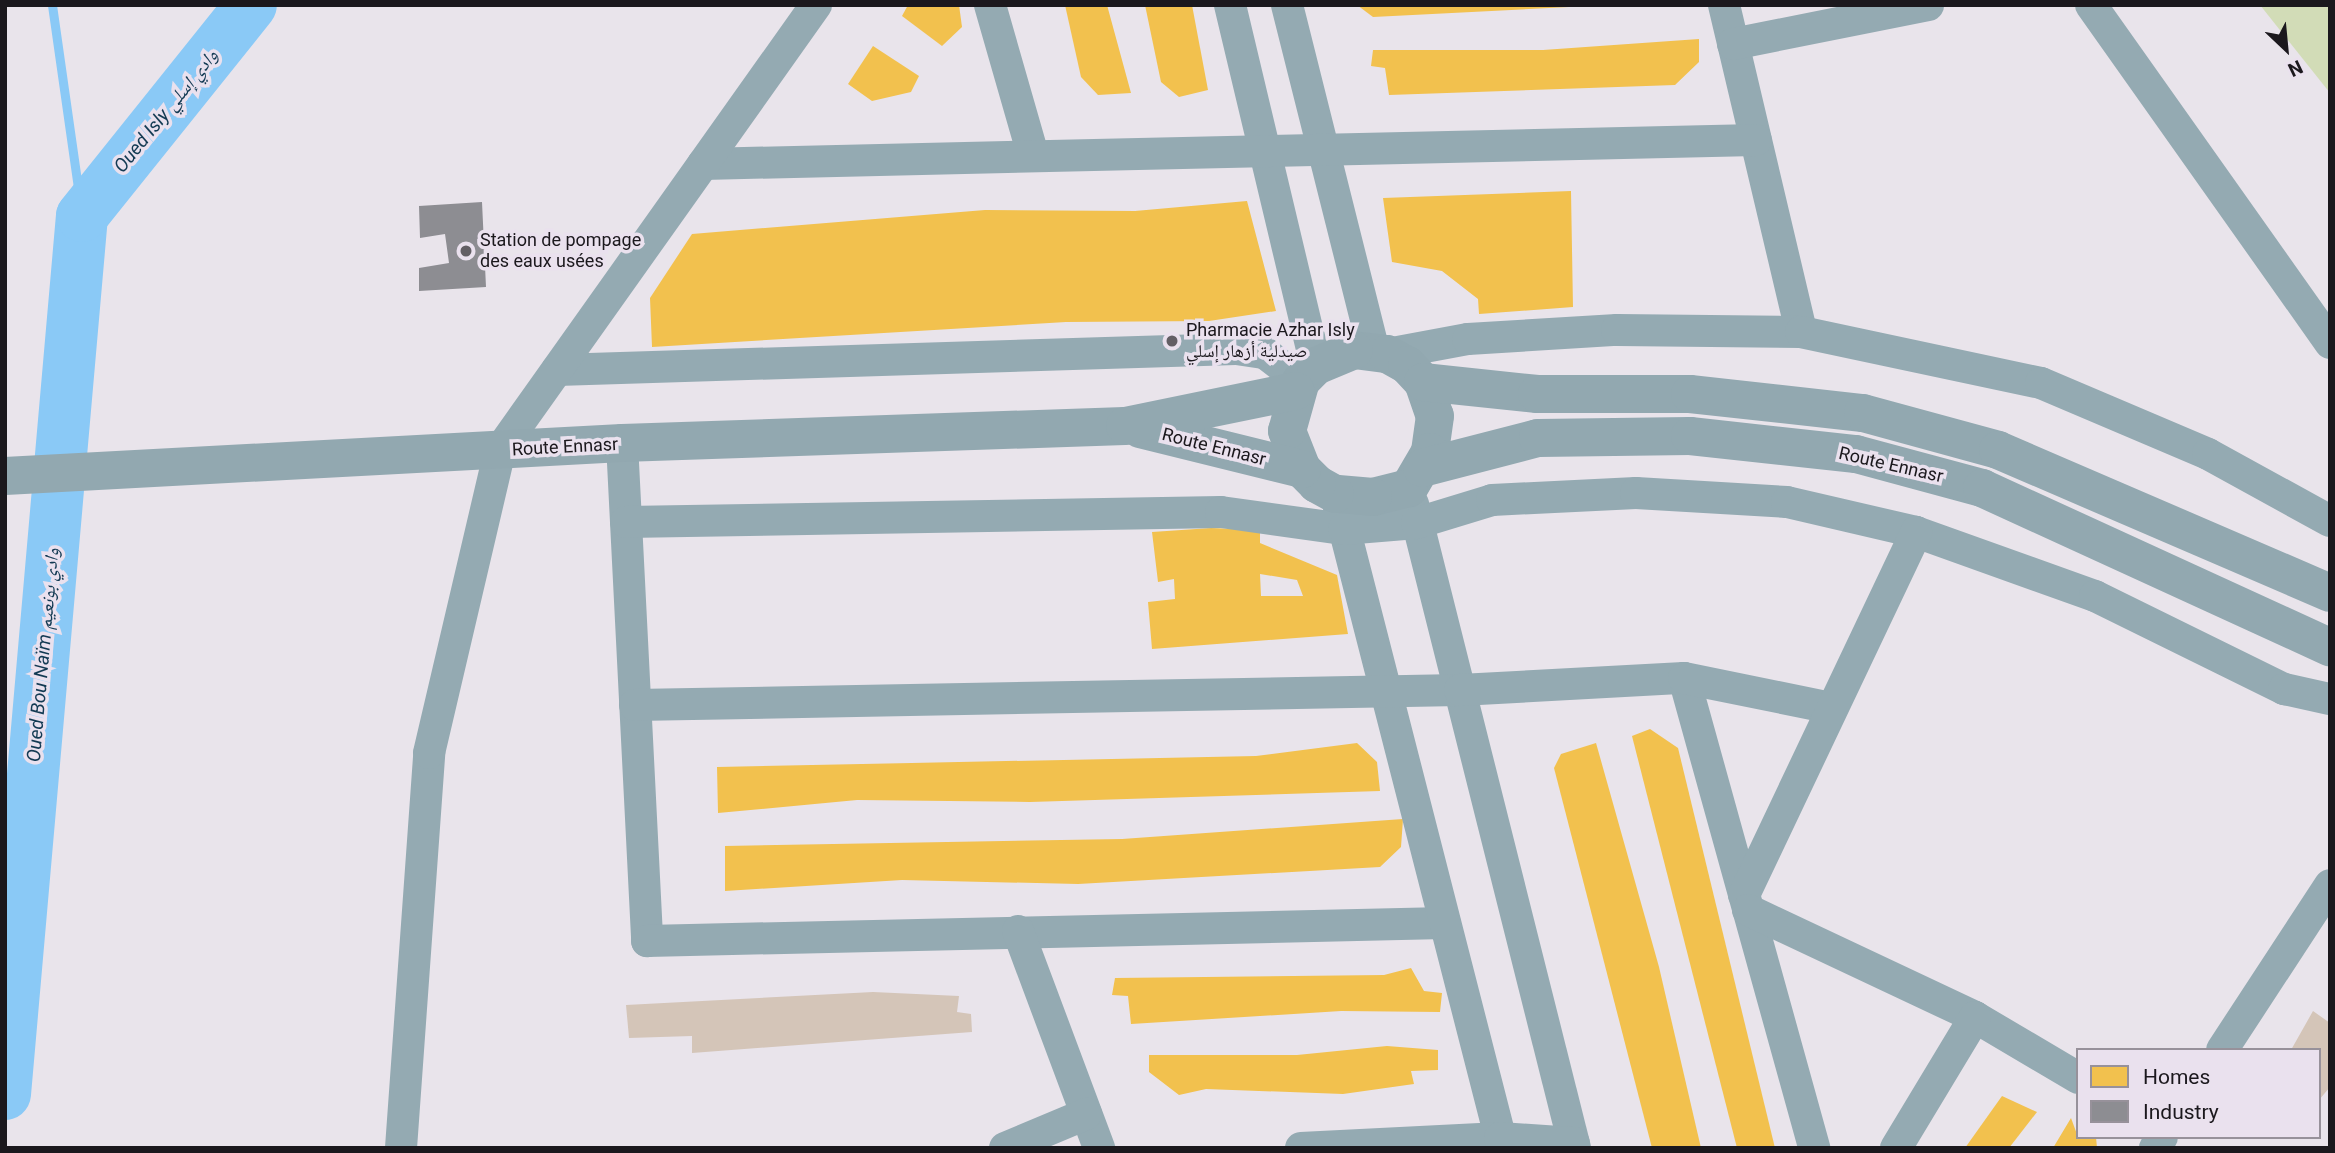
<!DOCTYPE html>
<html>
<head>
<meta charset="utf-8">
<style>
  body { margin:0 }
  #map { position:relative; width:2335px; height:1153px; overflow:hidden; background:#e9e4eb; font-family:Roboto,"Noto Naskh Arabic",sans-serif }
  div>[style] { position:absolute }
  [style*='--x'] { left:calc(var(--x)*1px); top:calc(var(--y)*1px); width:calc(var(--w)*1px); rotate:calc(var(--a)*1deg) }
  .green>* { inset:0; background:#d2dcb7 }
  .homes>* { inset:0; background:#f2c14e }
  .industry>* { inset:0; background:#8d8d92 }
  .stream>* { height:9px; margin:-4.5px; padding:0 4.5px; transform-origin:4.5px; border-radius:4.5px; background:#8ac9f6 }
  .river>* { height:52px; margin:-26px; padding:0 26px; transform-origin:26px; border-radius:26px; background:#8ac9f6 }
  .building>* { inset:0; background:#d4c5b8 }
  .minor>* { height:32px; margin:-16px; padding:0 16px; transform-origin:16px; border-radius:16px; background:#94aab2 }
  .secondary>* { height:38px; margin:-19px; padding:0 19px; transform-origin:19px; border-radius:19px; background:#92a8b0 }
  .dots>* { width:19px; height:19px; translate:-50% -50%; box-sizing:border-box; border:4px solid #eae1ee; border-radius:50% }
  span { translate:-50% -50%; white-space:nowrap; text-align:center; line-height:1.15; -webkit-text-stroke:7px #eae1ee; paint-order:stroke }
  .poi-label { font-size:18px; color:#1b181d }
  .left { translate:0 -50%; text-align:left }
  .street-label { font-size:18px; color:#1b181d }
  .water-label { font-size:19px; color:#133a53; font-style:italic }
  .frame { position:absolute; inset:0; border:7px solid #1b181d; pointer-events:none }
  .legend { position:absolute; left:2076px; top:1048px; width:245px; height:91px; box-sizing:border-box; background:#eae1ee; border:2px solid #97919a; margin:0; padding:9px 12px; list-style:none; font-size:21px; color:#1b181d }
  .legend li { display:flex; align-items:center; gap:14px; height:35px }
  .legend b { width:35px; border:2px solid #97919a }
  .north { position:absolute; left:2251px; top:14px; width:70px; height:70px; -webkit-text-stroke:5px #eae1ee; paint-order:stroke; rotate:154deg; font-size:19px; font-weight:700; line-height:28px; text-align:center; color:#1b181d }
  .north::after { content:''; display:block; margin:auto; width:24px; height:32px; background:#1b181d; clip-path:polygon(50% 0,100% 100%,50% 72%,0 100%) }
</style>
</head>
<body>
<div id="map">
  <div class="green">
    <i style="clip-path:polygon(2260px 5px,2330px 5px,2330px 93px)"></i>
  </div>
  <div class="homes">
    <i style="clip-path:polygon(908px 5px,959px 5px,962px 27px,942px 46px,902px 16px)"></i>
    <i style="clip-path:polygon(1065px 5px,1107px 5px,1131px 93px,1098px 95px,1081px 77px)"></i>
    <i style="clip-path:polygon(1145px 5px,1192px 5px,1208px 90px,1179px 97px,1161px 82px)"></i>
    <i style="clip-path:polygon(1357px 5px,1569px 5px,1569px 7px,1373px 17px)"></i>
    <i style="clip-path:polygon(1699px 39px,1699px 62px,1675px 85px,1389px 95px,1385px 68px,1371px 66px,1373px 50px,1543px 50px)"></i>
    <i style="clip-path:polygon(873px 46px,919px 76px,911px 92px,872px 101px,848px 84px)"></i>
    <i style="clip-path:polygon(1571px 191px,1573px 307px,1479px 314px,1478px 299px,1442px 271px,1392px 262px,1383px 198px)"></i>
    <i style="clip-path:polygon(1247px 201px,1276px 311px,1209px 321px,1066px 322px,652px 347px,650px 298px,692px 234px,985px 210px,1135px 211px)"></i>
    <i style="clip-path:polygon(evenodd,1211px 528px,1260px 530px,1260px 543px,1337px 575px,1348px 634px,1152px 649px,1148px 602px,1175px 599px,1174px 579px,1158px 582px,1152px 532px,1211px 528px,1260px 574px,1297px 580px,1303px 596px,1261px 596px,1260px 574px)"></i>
    <i style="clip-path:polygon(1650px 729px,1678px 748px,1775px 1148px,1737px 1148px,1632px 736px)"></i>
    <i style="clip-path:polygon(1357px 743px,1377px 762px,1380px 791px,1030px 802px,857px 800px,718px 813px,717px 767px,1256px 756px)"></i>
    <i style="clip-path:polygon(1596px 743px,1659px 967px,1701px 1148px,1652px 1148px,1554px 768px,1561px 754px)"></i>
    <i style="clip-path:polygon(1403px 819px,1401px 847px,1380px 867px,1078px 884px,902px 880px,725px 891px,725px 846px,1122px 839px)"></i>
    <i style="clip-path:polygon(1411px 968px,1424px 991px,1442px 993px,1440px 1012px,1341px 1011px,1131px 1024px,1128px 996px,1112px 995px,1115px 978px,1384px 975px)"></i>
    <i style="clip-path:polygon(1387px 1046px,1438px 1050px,1438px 1070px,1411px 1071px,1414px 1084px,1343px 1094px,1206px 1089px,1179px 1095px,1149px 1072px,1149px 1055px,1297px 1055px)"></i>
    <i style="clip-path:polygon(2002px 1096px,2037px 1112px,2009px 1148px,1965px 1148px)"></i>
    <i style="clip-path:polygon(2071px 1118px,2078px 1137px,2096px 1137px,2097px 1148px,2053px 1148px)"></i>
  </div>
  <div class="industry">
    <i style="clip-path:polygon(482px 202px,486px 287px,419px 291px,419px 268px,449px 263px,445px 234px,420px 238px,419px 206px)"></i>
  </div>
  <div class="stream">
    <i style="--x:52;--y:5;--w:213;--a:81.9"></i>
  </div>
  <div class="river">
    <i style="--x:5;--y:1094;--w:881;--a:-84.99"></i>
    <i style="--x:82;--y:216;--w:270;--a:-51.3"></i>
  </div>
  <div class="building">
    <i style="clip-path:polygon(873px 992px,959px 996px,957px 1012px,971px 1014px,972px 1032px,692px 1053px,692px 1036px,629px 1038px,626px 1005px)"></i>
    <i style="clip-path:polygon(2313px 1011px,2330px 1023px,2330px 1087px,2319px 1100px,2319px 1050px,2291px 1050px)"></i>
  </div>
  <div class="minor">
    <i style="--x:990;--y:5;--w:156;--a:74"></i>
    <i style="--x:1230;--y:5;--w:371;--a:76.6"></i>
    <i style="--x:1287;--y:5;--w:357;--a:75.9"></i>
    <i style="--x:1724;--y:5;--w:336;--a:76.7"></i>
    <i style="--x:2091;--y:5;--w:414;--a:54.7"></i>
    <i style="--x:1733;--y:44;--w:199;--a:-11.3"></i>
    <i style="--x:703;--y:164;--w:1053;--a:-1.31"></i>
    <i style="--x:1387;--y:354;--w:82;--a:-10.5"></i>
    <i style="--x:1468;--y:339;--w:149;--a:-3.5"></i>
    <i style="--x:1617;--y:330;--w:184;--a:0.6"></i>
    <i style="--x:1801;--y:332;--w:245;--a:12"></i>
    <i style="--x:2041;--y:383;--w:181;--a:23"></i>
    <i style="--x:2208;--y:454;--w:139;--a:28.8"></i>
    <i style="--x:557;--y:370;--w:679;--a:-1.77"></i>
    <i style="--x:1236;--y:349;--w:29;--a:8"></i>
    <i style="--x:1265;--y:353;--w:46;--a:37.9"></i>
    <i style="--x:622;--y:443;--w:499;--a:87.1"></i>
    <i style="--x:647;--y:941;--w:798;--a:-1.29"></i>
    <i style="--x:1413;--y:504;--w:664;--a:75.88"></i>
    <i style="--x:1339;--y:508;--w:661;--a:75.63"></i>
    <i style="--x:626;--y:522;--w:595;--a:-0.96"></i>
    <i style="--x:1221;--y:512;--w:124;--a:7.9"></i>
    <i style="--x:1344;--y:529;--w:73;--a:-4.7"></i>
    <i style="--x:1417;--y:523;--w:78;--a:-17"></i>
    <i style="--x:1492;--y:500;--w:144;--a:-2.8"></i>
    <i style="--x:1636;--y:493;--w:151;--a:3.4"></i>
    <i style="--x:1787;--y:502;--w:132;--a:13.1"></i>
    <i style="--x:1916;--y:532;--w:190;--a:19.7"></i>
    <i style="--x:2095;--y:596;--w:211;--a:26.2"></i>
    <i style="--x:2284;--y:689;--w:47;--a:12.3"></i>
    <i style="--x:1684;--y:678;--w:488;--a:74.5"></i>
    <i style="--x:635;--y:705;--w:825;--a:-1.04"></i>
    <i style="--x:1460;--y:690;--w:224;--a:-3.1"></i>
    <i style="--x:1684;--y:678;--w:151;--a:11.5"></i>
    <i style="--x:1744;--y:895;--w:402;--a:-64.6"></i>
    <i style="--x:1748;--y:910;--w:251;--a:25.2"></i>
    <i style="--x:1975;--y:1017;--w:120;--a:30.6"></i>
    <i style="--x:1018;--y:931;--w:232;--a:69.5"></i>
    <i style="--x:2222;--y:1050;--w:197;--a:-56.8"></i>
    <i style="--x:401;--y:1148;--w:396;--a:-85.9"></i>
    <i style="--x:429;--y:753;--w:311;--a:-76.8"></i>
    <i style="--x:500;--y:450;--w:546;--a:-54.62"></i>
    <i style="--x:1005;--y:1148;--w:88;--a:-22.8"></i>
    <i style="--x:1301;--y:1148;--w:199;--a:-2.9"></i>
    <i style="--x:1500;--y:1138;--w:74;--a:3.9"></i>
    <i style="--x:1896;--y:1148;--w:153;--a:-58.9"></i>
    <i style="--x:2155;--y:1148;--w:13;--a:-58"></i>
  </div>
  <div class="secondary">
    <i style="--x:1354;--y:350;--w:33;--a:7"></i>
    <i style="--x:1387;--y:354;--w:23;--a:29"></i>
    <i style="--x:1407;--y:365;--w:23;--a:47"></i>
    <i style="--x:1423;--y:382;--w:36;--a:71"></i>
    <i style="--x:1435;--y:416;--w:36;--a:98"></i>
    <i style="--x:1430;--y:452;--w:42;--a:120.3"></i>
    <i style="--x:1409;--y:488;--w:37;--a:166"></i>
    <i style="--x:1373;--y:497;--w:38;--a:-175"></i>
    <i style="--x:1335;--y:494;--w:21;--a:-151"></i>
    <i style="--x:1317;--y:484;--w:21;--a:-135"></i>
    <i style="--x:1302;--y:469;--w:41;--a:-111.5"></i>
    <i style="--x:1287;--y:431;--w:52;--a:-74.4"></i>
    <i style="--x:1301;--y:381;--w:21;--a:-45"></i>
    <i style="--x:1316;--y:366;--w:41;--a:-22.8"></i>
    <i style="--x:1423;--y:382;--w:115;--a:6"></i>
    <i style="--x:1537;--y:394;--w:153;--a:0"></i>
    <i style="--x:1690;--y:394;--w:174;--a:6.3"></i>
    <i style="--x:1863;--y:413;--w:140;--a:15.3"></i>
    <i style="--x:1998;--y:450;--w:361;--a:23.3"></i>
    <i style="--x:1140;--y:429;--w:167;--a:13.9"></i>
    <i style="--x:1422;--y:468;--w:120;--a:-14.5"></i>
    <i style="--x:1538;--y:438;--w:152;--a:-0.8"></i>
    <i style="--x:1690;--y:436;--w:167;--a:6.2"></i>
    <i style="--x:1856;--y:454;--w:131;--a:15.1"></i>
    <i style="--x:1982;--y:488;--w:383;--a:24.6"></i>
    <i style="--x:5;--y:476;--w:618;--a:-3.06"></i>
    <i style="--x:622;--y:443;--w:503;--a:-1.94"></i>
    <i style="--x:1125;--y:426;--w:174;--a:-11.6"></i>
  </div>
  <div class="dots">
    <i style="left:466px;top:251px;background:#635f65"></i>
    <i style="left:1172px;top:341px;background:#635f65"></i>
  </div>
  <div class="poi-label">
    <span class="left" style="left:480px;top:251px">Station de pompage<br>des eaux usées</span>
    <span class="left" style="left:1186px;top:341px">Pharmacie Azhar Isly<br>صيدلية أزهار إسلي</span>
  </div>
  <div class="street-label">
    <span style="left:565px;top:447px;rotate:-3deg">Route Ennasr</span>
    <span style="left:1214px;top:447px;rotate:14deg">Route Ennasr</span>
    <span style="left:1891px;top:465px;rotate:13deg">Route Ennasr</span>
  </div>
  <div class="water-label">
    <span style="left:166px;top:111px;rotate:-51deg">Oued Isly وادي إسلي</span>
    <span style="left:43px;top:655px;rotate:-85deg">Oued Bou Naïm وادي بونعيم</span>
  </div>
  <div class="frame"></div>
  <ul class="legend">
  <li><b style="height:19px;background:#f2c14e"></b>Homes</li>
  <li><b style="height:19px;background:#8d8d92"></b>Industry</li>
  </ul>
  <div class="north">N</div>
</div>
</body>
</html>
